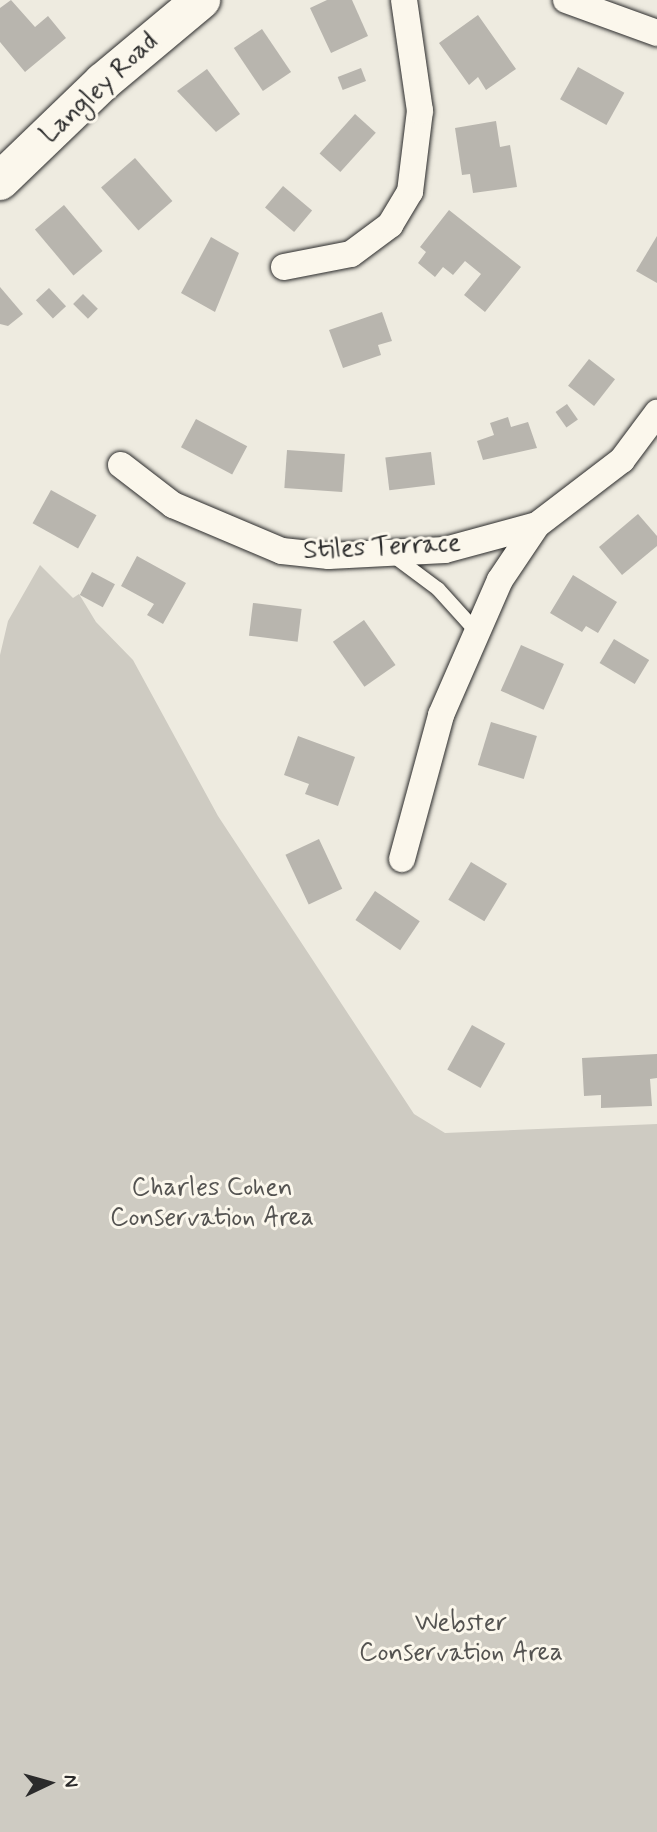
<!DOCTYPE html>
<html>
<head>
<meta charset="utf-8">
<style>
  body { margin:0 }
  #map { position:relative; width:657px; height:1832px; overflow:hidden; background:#eeebe0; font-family:Mynerve,sans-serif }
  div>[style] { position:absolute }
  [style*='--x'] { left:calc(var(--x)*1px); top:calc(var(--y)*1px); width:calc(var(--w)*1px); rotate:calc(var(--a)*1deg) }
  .green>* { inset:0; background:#cecbc2 }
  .building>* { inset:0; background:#b8b5ae; transform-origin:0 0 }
  .roads { filter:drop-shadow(0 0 2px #2b2b2b) drop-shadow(0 0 2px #2b2b2b) }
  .lane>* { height:14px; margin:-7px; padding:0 7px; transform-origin:7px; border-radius:7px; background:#fbf7ec }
  .street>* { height:26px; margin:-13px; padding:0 13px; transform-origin:13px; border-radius:13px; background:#fbf7ec }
  .secondary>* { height:38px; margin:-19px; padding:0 19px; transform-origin:19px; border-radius:19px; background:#fbf7ec }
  span { translate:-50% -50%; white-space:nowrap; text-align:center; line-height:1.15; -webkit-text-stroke:6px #fbf7ec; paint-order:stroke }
  .street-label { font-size:26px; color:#2b2b2b }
  .park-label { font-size:26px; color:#545351 }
  .north { position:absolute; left:14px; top:1748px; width:70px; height:70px; -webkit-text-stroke:5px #fbf7ec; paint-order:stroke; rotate:85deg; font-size:19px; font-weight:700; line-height:28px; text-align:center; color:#2b2b2b }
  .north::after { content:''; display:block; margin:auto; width:24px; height:32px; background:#2b2b2b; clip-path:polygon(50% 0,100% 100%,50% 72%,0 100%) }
</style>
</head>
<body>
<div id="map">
  <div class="green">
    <i style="clip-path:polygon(40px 565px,73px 598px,79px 594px,96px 622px,133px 660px,218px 816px,414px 1114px,445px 1133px,657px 1124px,657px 1832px,0 1832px,0 655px,8px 621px)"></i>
  </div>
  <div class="building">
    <i style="clip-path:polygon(11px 0,35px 27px,48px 16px,66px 38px,25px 72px,0 42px,0 8px)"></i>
    <i style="clip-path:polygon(327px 0,352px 0,368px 36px,331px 53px,310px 8px)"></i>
    <i style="clip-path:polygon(478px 15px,516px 69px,486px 90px,478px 77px,469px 85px,439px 43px)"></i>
    <i style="left:262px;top:29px;width:52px;height:34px;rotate:56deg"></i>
    <i style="left:578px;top:67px;width:53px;height:37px;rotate:29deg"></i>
    <i style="left:361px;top:68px;width:14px;height:25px;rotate:69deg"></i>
    <i style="clip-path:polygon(207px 69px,240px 114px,216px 132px,177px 91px)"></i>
    <i style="left:355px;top:114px;width:28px;height:53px;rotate:42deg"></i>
    <i style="clip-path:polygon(496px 121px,500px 147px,510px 145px,517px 187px,473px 193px,470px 174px,462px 175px,455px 128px)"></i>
    <i style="left:135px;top:158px;width:57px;height:45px;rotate:49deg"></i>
    <i style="left:283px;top:186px;width:38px;height:28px;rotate:40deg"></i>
    <i style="left:64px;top:205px;width:60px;height:38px;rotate:50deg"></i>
    <i style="clip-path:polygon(449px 210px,521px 267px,485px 312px,464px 295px,481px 274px,465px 261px,453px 275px,443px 267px,435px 277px,418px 263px,426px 252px,420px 247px)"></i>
    <i style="clip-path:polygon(657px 236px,657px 283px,636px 271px)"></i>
    <i style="clip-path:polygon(211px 237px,239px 253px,215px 312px,181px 293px)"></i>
    <i style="clip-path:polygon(0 287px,23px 314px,8px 326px,0 324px)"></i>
    <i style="left:49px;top:288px;width:25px;height:18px;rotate:47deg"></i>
    <i style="left:83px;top:294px;width:21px;height:14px;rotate:45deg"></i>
    <i style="clip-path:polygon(382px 312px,392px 341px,378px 345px,381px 355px,343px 368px,329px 330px)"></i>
    <i style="left:589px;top:359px;width:33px;height:34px;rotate:38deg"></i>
    <i style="left:567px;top:404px;width:19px;height:14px;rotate:55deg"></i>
    <i style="clip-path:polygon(508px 417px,511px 427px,528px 422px,537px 448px,483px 460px,477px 441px,494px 435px,490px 423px)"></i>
    <i style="left:196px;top:419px;width:58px;height:32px;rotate:28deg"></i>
    <i style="left:287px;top:450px;width:58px;height:38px;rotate:4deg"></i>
    <i style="left:431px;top:452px;width:33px;height:46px;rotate:83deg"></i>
    <i style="left:51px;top:490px;width:52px;height:38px;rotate:29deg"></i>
    <i style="clip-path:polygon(638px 514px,657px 536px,657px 546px,622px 575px,599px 547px)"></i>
    <i style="clip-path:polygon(137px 556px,186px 583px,163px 624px,147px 615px,154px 604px,121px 586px)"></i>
    <i style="left:92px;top:572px;width:26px;height:26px;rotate:28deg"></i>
    <i style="clip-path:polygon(573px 575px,617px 602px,598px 633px,586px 626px,582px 632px,550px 613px)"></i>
    <i style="left:253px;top:603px;width:49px;height:33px;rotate:7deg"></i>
    <i style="left:364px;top:620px;width:55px;height:38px;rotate:55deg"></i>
    <i style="left:614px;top:639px;width:41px;height:28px;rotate:31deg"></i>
    <i style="left:521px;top:645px;width:47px;height:50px;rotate:24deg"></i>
    <i style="left:491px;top:722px;width:48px;height:45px;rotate:17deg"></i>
    <i style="clip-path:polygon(298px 736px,355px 757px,338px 806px,305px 794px,309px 784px,284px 775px)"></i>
    <i style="left:319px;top:839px;width:55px;height:37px;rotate:65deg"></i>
    <i style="left:471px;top:862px;width:42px;height:44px;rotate:31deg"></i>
    <i style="left:375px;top:891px;width:54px;height:35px;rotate:34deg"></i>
    <i style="left:472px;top:1025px;width:38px;height:51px;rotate:29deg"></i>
    <i style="clip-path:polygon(657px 1054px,657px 1078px,650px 1079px,652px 1106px,601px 1108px,601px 1095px,584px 1096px,582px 1058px)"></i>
  </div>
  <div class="roads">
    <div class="lane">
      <i style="--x:391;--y:554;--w:59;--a:36.7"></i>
      <i style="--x:438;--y:589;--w:57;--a:47.9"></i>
    </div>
    <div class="street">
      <i style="--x:566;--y:0;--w:97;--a:19.9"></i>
      <i style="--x:284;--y:267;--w:68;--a:-11"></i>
      <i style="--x:351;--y:254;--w:49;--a:-36.6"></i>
      <i style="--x:390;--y:225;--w:39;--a:-59"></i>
      <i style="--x:410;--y:192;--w:82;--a:-83"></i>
      <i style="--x:420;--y:111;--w:112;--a:-98.2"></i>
      <i style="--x:121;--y:465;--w:66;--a:37.6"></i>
      <i style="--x:173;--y:505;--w:118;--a:22.9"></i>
      <i style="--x:282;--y:551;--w:47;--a:6.1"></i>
      <i style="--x:329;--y:556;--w:116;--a:-3"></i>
      <i style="--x:445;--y:550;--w:95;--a:-15.2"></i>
      <i style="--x:402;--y:859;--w:149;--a:-74.8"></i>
      <i style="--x:441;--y:715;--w:147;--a:-66.4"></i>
      <i style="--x:500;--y:580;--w:66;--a:-56.1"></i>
      <i style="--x:537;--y:525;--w:107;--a:-37.4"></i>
      <i style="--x:622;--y:460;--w:59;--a:-53.3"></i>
    </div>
    <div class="secondary">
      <i style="--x:0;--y:181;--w:143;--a:-43.9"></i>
      <i style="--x:103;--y:82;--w:128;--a:-39.9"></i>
    </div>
  </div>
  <div class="street-label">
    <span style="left:100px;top:89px;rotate:-43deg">Langley Road</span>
    <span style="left:382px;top:548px;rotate:-3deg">Stiles Terrace</span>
  </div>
  <div class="park-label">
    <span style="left:212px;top:1204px">Charles Cohen<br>Conservation Area</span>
    <span style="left:461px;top:1639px">Webster<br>Conservation Area</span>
  </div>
  <div class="north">N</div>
</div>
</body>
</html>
